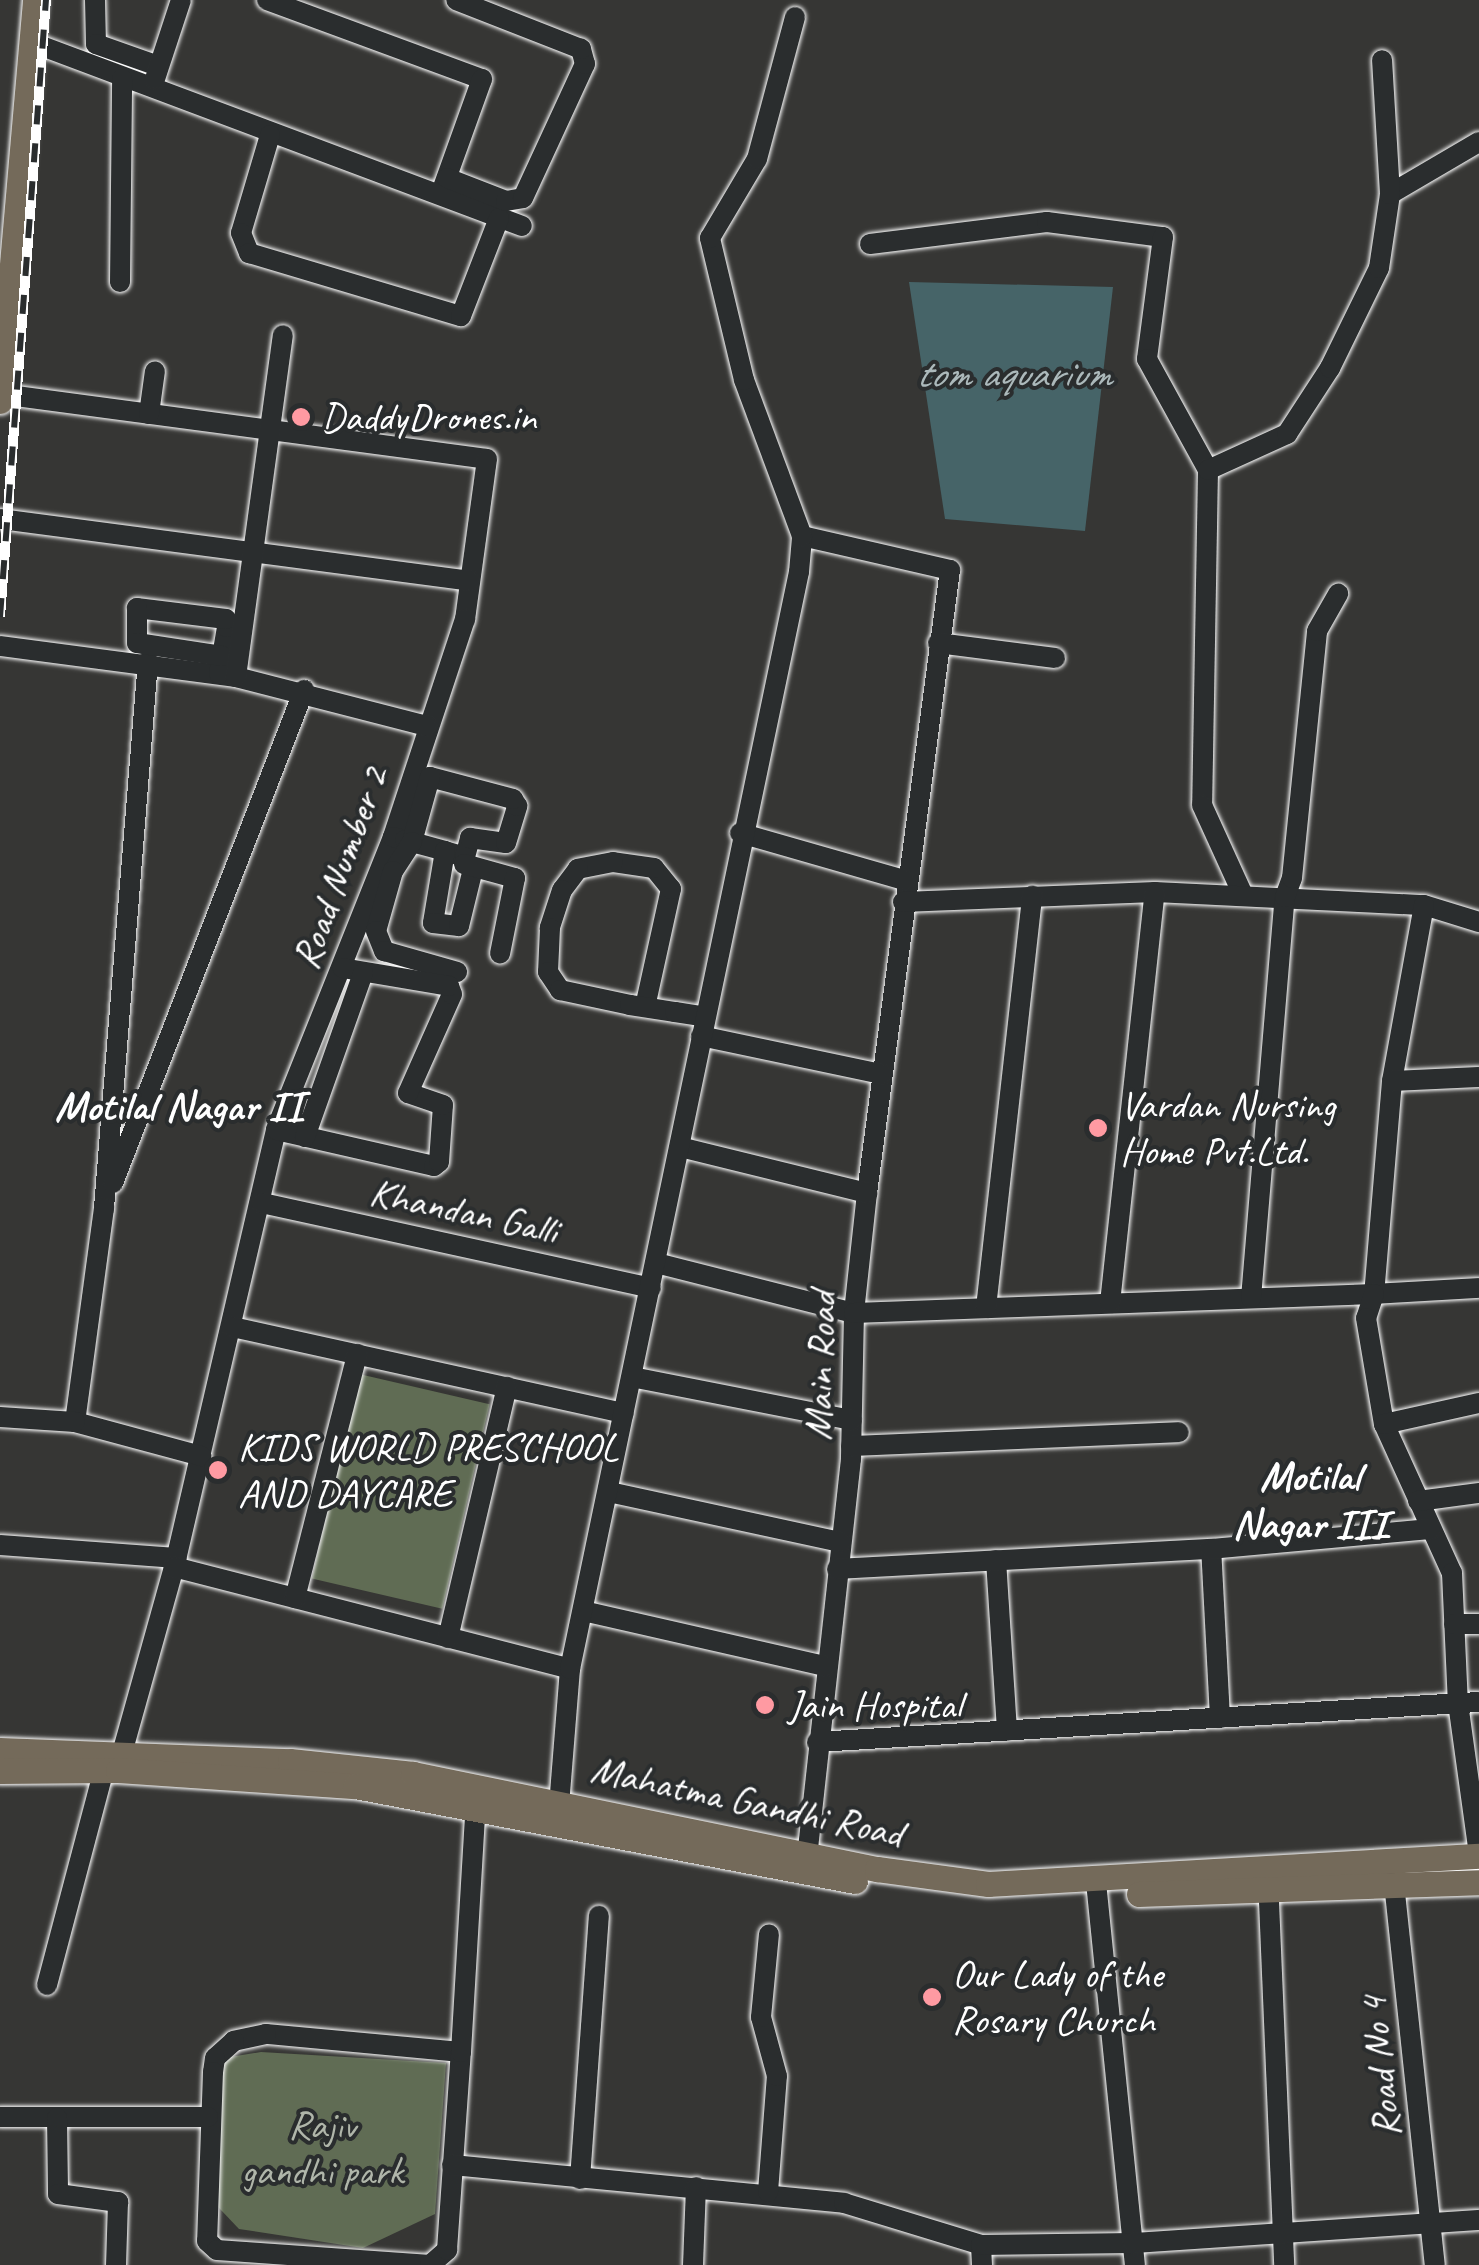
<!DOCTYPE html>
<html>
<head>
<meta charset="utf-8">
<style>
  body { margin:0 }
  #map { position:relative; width:1479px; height:2265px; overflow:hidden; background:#363634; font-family:Caveat,sans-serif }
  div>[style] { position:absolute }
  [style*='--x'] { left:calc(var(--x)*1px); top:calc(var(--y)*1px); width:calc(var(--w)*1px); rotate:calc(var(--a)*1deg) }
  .green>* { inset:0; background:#606c54; transform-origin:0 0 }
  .water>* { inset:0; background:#466468 }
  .roads { filter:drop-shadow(0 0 2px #fff) drop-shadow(0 0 2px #fff) }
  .minor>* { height:20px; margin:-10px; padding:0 10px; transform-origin:10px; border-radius:10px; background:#2a2d2e }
  .major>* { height:25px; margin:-12.5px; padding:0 12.5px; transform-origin:12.5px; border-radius:12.5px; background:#746a5a }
  .rail>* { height:10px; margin-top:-5px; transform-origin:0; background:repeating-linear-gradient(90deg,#2a2d2e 0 19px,#fff 0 38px); box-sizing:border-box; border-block:2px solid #fff }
  .dots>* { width:28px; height:28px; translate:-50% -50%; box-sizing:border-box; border:5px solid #2a2d2e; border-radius:50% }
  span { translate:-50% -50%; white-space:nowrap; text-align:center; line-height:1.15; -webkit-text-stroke:8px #2a2d2e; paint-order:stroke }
  .poi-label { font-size:40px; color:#fff }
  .left { translate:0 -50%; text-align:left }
  .street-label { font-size:40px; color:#fff }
  .park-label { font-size:40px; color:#b0b6aa }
  .water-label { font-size:42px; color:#acb9bb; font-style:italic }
  .neighbourhood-label { font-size:42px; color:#fff; font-weight:700 }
</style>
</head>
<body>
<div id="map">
  <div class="green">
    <i style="left:359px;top:1374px;width:134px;height:210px;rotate:13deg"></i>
    <i style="clip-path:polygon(261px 2052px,446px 2063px,435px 2214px,363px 2248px,239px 2229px,201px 2189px,224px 2058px)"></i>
  </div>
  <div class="water">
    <i style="clip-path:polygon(909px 282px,1113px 287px,1085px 531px,945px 519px)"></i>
  </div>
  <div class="roads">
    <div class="minor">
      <i style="--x:95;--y:0;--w:44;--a:88.7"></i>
      <i style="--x:96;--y:44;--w:66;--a:19.5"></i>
      <i style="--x:267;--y:0;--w:229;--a:20.2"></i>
      <i style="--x:482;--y:79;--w:118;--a:109.8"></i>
      <i style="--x:31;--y:42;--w:524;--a:20.54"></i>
      <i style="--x:155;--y:79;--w:83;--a:-71.8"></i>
      <i style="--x:270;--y:135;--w:102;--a:106.5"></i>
      <i style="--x:241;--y:233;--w:22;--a:68"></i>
      <i style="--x:249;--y:253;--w:221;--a:16.6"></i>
      <i style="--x:461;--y:316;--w:105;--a:-68.8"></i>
      <i style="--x:447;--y:178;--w:63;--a:21.3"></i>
      <i style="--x:506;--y:201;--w:17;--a:-10"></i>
      <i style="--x:523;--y:198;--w:148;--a:-65.2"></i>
      <i style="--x:585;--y:64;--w:16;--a:-105"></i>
      <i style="--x:581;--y:49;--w:134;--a:-158.6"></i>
      <i style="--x:1390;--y:194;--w:103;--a:-30.3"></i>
      <i style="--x:870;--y:244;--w:178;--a:-7.1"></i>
      <i style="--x:1047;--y:222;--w:117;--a:7.4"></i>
      <i style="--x:1163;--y:237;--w:123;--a:97.5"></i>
      <i style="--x:1147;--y:359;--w:127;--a:61.2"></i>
      <i style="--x:1208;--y:470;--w:335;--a:91"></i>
      <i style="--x:1202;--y:805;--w:99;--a:65.5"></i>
      <i style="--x:120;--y:282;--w:203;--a:-89.4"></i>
      <i style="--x:1;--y:394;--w:490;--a:7.6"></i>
      <i style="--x:487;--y:459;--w:162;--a:97.8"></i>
      <i style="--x:465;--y:619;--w:230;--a:108.3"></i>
      <i style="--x:393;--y:837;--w:315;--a:111.8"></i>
      <i style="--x:276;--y:1130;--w:449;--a:103.1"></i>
      <i style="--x:174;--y:1567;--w:209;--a:105.6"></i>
      <i style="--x:149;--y:414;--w:43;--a:-82.1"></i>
      <i style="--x:1208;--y:470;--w:87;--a:-24.5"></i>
      <i style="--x:1287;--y:434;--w:79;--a:-56.9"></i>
      <i style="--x:1330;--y:368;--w:111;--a:-63.9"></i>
      <i style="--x:1379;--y:268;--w:75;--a:-81.5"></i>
      <i style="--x:1390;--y:194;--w:134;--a:-93.4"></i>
      <i style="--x:0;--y:519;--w:474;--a:7.5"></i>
      <i style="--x:802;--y:536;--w:152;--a:12.9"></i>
      <i style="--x:950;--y:570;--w:629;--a:97.59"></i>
      <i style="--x:867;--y:1193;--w:121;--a:96.2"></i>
      <i style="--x:854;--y:1313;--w:146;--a:91.2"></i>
      <i style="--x:851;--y:1459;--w:410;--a:96.3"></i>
      <i style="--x:938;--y:643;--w:118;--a:7.3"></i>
      <i style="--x:0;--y:646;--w:238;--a:7.5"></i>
      <i style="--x:236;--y:677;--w:197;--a:14.4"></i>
      <i style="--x:148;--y:661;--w:549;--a:94.6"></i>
      <i style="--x:104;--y:1208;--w:216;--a:97.7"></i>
      <i style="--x:75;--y:1422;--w:131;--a:15.1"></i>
      <i style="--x:219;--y:674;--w:48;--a:-80.3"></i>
      <i style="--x:227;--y:627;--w:8;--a:-97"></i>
      <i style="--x:226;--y:619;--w:90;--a:-173"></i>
      <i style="--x:137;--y:608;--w:35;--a:90"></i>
      <i style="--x:137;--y:643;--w:86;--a:8.7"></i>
      <i style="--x:236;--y:677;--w:345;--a:-82.2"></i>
      <i style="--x:740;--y:833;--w:171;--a:16"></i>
      <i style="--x:393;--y:837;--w:12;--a:14"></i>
      <i style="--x:405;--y:840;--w:7;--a:16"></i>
      <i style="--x:412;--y:842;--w:34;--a:15"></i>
      <i style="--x:445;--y:851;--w:21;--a:17"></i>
      <i style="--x:465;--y:857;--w:20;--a:-75"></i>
      <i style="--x:470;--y:838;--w:36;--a:8"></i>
      <i style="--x:506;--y:843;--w:39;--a:-73"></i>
      <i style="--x:517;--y:806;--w:8;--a:-120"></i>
      <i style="--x:513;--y:799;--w:86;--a:-165.2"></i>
      <i style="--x:430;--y:777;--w:67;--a:105.5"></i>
      <i style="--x:412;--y:842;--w:35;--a:123"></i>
      <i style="--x:393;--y:871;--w:62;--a:105.8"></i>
      <i style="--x:376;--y:931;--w:22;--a:68"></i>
      <i style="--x:384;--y:951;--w:76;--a:16"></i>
      <i style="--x:445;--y:851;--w:73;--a:99.5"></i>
      <i style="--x:433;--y:923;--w:26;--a:7"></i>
      <i style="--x:459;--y:926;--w:59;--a:-76.2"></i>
      <i style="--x:464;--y:864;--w:53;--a:15.4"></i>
      <i style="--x:515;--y:878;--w:77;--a:101.2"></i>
      <i style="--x:903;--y:902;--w:252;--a:-2.3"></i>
      <i style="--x:1155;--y:892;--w:269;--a:2.8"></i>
      <i style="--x:1424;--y:905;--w:58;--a:17.2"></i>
      <i style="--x:1424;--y:905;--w:179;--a:100.3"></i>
      <i style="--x:1392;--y:1081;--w:214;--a:94.8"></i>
      <i style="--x:1374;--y:1294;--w:105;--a:-3.3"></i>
      <i style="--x:645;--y:1007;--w:121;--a:-77.6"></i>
      <i style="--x:671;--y:889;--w:27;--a:-129"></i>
      <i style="--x:654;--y:868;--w:41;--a:-171.7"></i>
      <i style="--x:613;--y:862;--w:36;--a:169"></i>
      <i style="--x:578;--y:869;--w:26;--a:127"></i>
      <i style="--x:562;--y:890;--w:40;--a:108"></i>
      <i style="--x:550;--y:928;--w:44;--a:92.6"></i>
      <i style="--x:548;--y:972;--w:22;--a:56"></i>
      <i style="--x:560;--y:990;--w:72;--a:12.1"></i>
      <i style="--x:630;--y:1005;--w:46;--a:8.8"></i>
      <i style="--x:675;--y:1012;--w:30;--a:9"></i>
      <i style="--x:701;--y:1036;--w:185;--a:11.9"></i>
      <i style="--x:1392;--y:1081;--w:87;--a:-2.6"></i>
      <i style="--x:276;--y:1130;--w:162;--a:12.8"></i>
      <i style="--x:434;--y:1166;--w:6;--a:-39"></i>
      <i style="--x:439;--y:1162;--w:57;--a:-86"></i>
      <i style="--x:443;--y:1105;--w:37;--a:-161"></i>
      <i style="--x:408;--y:1093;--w:108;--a:-66"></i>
      <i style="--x:452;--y:994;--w:9;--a:-111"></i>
      <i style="--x:449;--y:986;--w:108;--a:-170.4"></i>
      <i style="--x:305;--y:1137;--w:174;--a:-70.5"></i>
      <i style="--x:680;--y:1147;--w:193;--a:13.8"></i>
      <i style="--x:113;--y:1183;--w:529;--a:-68.82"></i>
      <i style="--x:262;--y:1203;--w:398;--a:12.3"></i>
      <i style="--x:656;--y:1263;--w:204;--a:14.2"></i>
      <i style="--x:854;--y:1313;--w:520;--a:-2.09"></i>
      <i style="--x:1374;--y:1294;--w:25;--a:108"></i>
      <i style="--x:1366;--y:1318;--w:108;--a:80.4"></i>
      <i style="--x:1384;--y:1424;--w:164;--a:65.5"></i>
      <i style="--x:1452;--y:1573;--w:130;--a:87.4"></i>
      <i style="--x:1458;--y:1703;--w:152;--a:82.1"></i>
      <i style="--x:1251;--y:1298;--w:402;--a:-85.2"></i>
      <i style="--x:1285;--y:897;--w:20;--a:-70"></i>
      <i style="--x:1292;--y:878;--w:248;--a:-84.2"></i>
      <i style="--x:1317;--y:631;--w:43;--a:-60.4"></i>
      <i style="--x:1110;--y:1303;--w:413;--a:-83.8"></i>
      <i style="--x:986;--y:1308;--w:415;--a:-83.6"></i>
      <i style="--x:232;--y:1327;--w:401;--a:12.4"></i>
      <i style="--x:632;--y:1377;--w:224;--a:11.1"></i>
      <i style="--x:0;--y:1417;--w:75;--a:3.8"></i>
      <i style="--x:1384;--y:1424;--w:97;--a:-12.5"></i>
      <i style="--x:851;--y:1446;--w:328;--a:-2.4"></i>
      <i style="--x:609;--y:1492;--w:237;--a:12.2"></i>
      <i style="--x:1418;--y:1501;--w:62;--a:-7.5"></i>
      <i style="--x:0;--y:1545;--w:177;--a:4.2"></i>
      <i style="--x:996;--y:1560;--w:171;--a:86.3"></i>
      <i style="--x:174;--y:1567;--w:409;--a:14.4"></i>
      <i style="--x:837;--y:1569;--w:375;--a:-3.1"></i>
      <i style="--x:295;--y:1598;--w:252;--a:-75.7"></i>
      <i style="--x:583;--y:1611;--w:249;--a:12.8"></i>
      <i style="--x:1454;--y:1624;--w:25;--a:0"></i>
      <i style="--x:448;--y:1638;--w:258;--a:-76.8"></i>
      <i style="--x:1220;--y:1718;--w:169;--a:-93"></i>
      <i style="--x:1211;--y:1549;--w:221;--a:-5.2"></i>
      <i style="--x:817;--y:1742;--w:663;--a:-3.46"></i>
      <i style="--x:558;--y:1818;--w:149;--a:-85.4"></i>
      <i style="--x:570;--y:1669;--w:1121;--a:-78.21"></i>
      <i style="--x:799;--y:572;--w:36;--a:-85"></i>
      <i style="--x:802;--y:536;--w:166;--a:-110.4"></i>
      <i style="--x:744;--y:380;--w:146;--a:-103.5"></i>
      <i style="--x:710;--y:238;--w:92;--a:-59.3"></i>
      <i style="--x:757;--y:159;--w:147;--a:-75"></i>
      <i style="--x:1393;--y:1874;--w:393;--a:83.9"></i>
      <i style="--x:1268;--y:1878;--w:387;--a:87.6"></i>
      <i style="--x:1096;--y:1882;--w:385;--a:84.2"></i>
      <i style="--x:47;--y:1985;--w:222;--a:-75.2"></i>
      <i style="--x:461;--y:2052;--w:196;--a:-174.7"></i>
      <i style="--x:266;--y:2034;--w:33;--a:168"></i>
      <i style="--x:234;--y:2041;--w:25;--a:138"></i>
      <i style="--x:215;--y:2058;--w:14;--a:98"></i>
      <i style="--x:213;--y:2072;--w:169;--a:92"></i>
      <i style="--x:207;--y:2241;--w:13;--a:42"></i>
      <i style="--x:217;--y:2250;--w:214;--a:4"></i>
      <i style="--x:430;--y:2265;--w:23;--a:-41"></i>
      <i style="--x:447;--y:2250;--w:198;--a:-86"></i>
      <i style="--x:461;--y:2052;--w:254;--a:-86.6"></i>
      <i style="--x:0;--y:2117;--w:208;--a:0"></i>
      <i style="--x:57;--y:2118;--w:76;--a:89.2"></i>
      <i style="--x:58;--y:2194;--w:61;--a:7.6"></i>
      <i style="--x:118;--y:2202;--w:63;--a:91.8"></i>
      <i style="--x:452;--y:2165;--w:394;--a:5.5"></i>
      <i style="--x:844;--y:2203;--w:143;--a:17"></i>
      <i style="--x:580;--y:2179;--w:264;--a:-85.9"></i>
      <i style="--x:768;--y:2192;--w:116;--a:-85.6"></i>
      <i style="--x:777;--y:2076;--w:61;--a:-105.2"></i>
      <i style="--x:761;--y:2017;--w:83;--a:-84.5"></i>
      <i style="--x:693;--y:2265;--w:78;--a:-87.8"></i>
      <i style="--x:982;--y:2265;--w:20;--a:-93"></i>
      <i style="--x:981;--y:2245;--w:152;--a:-0.8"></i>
      <i style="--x:1133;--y:2243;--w:347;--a:-3.8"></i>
    </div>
    <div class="major">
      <i style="--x:0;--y:401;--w:403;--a:-85"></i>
      <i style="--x:0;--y:1750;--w:290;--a:2.2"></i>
      <i style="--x:290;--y:1761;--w:124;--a:6"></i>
      <i style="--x:413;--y:1774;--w:474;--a:11.6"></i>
      <i style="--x:877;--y:1869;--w:112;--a:7.7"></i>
      <i style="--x:988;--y:1884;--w:492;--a:-3.3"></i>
      <i style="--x:0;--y:1771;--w:118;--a:-0.5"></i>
      <i style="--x:118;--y:1770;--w:238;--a:3.9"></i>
      <i style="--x:355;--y:1786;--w:509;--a:10.76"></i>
      <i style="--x:1139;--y:1894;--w:340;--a:-2"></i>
    </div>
  </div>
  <div class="rail">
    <i style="--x:0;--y:617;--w:619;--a:-85.74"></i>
  </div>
  <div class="dots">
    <i style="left:301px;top:417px;background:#ff9aa2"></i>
    <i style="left:1098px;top:1128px;background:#ff9aa2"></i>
    <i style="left:218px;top:1470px;background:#ff9aa2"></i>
    <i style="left:765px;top:1705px;background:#ff9aa2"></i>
    <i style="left:932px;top:1997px;background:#ff9aa2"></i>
  </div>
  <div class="poi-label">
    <span class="left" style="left:321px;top:417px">DaddyDrones.in</span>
    <span class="left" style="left:1120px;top:1128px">Vardan Nursing<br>Home Pvt.Ltd.</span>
    <span class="left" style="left:238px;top:1470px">KIDS WORLD PRESCHOOL<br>AND DAYCARE</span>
    <span class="left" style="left:788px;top:1705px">Jain Hospital</span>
    <span class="left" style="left:952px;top:1997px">Our Lady of the<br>Rosary Church</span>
  </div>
  <div class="street-label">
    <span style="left:340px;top:868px;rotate:-70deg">Road Number 2</span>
    <span style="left:464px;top:1211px;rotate:12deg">Khandan Galli</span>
    <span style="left:820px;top:1366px;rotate:-88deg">Main Road</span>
    <span style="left:747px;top:1801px;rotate:12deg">Mahatma Gandhi Road</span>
    <span style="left:1380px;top:2067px;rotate:-96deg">Road No 4</span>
  </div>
  <div class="park-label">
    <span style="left:322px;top:2148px">Rajiv<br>gandhi park</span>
  </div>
  <div class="water-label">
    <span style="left:1013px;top:374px">tom aquarium</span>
  </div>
  <div class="neighbourhood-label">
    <span style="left:179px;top:1107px">Motilal Nagar II</span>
    <span style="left:1310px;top:1501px">Motilal<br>Nagar III</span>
  </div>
</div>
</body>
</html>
